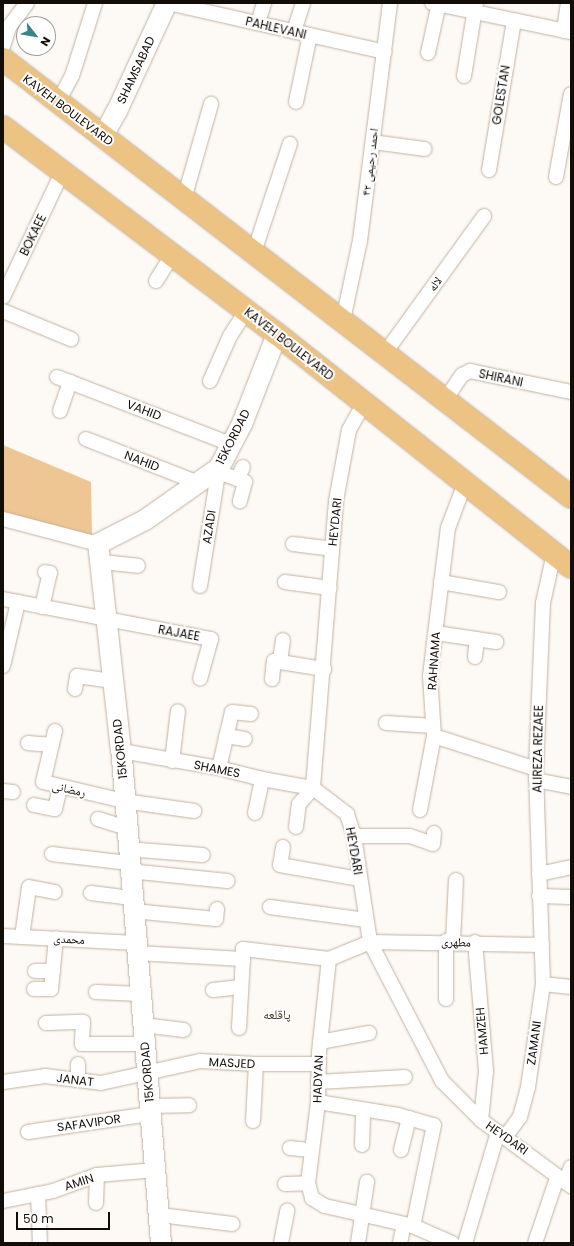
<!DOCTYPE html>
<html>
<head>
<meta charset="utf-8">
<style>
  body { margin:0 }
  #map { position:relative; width:574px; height:1246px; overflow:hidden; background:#fdf9f5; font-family:Poppins,"Noto Naskh Arabic",sans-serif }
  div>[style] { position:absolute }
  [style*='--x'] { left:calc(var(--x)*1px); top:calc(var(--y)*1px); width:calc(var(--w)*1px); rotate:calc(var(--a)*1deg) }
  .green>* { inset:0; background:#edc694 }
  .roads { filter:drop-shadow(0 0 1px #c2b29e) drop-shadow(0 0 1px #c2b29e) }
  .street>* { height:14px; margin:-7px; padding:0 7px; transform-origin:7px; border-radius:7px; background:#fff }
  .secondary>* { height:20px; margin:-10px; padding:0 10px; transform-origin:10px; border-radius:10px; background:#fff }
  .primary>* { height:22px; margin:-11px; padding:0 11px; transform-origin:11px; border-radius:11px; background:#ecc383 }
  span { translate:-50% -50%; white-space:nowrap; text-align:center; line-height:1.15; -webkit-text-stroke:4px #fff; paint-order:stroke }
  .street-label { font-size:12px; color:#130d07 }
  .neighbourhood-label { font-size:13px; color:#3e3221 }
  .frame { position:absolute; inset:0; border:4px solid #130d07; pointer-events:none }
  .north { position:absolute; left:16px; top:16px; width:40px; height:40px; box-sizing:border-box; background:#fff; border:1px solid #a19e9c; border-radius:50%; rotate:121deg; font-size:11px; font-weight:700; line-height:16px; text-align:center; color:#130d07 }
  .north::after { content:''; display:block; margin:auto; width:14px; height:18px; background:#3b828b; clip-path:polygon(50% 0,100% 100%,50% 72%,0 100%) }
  .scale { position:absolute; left:16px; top:1212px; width:94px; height:18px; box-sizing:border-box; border:2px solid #130d07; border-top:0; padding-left:5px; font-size:12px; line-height:14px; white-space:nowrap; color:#130d07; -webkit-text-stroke:3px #fff; paint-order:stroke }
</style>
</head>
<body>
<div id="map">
  <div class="green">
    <i style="clip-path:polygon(3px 445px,91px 482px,92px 536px,3px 512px)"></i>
  </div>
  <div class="roads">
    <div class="street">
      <i style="--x:168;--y:3;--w:222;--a:12.7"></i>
      <i style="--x:432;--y:3;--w:142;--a:11.8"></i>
      <i style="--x:258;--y:23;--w:21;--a:-73"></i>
      <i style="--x:294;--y:31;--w:29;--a:-72"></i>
      <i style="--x:564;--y:31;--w:28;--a:-82"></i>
      <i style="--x:3;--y:46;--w:20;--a:-72"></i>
      <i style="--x:9;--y:27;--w:30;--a:-53"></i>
      <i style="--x:428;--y:53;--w:51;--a:-77.6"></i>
      <i style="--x:464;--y:76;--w:74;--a:-80.7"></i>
      <i style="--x:58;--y:102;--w:30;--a:-62"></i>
      <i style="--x:72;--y:76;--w:77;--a:-72.5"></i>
      <i style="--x:296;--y:102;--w:68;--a:-78.2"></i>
      <i style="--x:373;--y:142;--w:52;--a:7.7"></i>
      <i style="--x:489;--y:170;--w:152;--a:-80.5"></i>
      <i style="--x:556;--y:177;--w:84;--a:-79.8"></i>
      <i style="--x:184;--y:199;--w:99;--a:-74.1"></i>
      <i style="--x:254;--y:252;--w:114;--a:-71.6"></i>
      <i style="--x:156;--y:281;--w:31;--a:-58"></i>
      <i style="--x:3;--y:297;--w:137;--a:-64.6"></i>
      <i style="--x:3;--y:311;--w:74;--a:22.4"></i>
      <i style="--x:343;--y:320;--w:81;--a:-77.9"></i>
      <i style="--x:360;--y:241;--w:240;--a:-82.8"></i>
      <i style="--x:385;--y:353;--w:169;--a:-54.1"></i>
      <i style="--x:57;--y:377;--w:186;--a:21.1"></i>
      <i style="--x:210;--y:381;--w:49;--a:-66"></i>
      <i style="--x:230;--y:336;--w:30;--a:-57"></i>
      <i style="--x:445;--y:400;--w:30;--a:-56"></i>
      <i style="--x:462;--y:375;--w:9;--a:-27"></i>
      <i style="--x:470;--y:371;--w:103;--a:11.7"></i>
      <i style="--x:364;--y:403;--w:31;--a:119"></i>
      <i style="--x:349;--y:430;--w:72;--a:100.4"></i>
      <i style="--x:336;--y:501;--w:288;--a:94.6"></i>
      <i style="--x:313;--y:788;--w:43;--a:37.4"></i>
      <i style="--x:347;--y:814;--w:23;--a:72"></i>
      <i style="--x:354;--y:836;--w:107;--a:81.4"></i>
      <i style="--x:370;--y:942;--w:157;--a:62.6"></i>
      <i style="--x:442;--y:1081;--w:55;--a:45"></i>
      <i style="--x:481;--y:1120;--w:112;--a:36.3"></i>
      <i style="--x:60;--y:411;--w:31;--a:-71"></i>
      <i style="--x:86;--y:439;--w:121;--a:21.3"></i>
      <i style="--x:218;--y:472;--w:29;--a:20"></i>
      <i style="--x:245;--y:482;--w:20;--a:105"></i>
      <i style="--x:238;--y:478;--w:12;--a:-66"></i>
      <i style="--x:3;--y:519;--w:98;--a:14.7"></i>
      <i style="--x:293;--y:544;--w:39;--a:7"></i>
      <i style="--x:102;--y:562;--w:36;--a:6"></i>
      <i style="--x:285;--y:582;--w:45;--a:7.6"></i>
      <i style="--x:441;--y:582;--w:59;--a:9.8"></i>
      <i style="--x:200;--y:586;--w:120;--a:-80.9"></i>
      <i style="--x:3;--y:599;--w:212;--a:10.9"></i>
      <i style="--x:211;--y:639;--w:41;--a:105.4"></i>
      <i style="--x:42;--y:607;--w:35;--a:-77"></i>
      <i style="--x:50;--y:573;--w:5;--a:-169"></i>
      <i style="--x:436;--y:633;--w:61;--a:8.5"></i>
      <i style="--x:475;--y:657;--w:18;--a:-84"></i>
      <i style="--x:280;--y:661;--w:21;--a:-82"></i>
      <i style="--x:3;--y:666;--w:66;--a:-76.8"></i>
      <i style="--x:272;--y:679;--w:18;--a:-84"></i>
      <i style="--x:274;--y:661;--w:51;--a:9.1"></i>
      <i style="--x:75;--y:689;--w:13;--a:-81"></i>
      <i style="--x:77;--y:676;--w:35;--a:8"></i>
      <i style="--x:386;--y:723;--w:47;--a:3.7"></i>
      <i style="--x:55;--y:731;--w:52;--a:103.2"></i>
      <i style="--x:43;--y:782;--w:83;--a:13.2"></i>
      <i style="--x:124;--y:801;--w:71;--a:8.1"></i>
      <i style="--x:226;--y:736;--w:19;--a:9"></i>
      <i style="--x:434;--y:736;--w:107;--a:17.9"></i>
      <i style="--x:28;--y:743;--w:24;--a:5"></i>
      <i style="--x:121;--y:751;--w:99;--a:9.8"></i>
      <i style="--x:219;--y:768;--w:44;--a:14.3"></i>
      <i style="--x:262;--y:779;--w:52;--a:10"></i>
      <i style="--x:172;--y:761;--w:50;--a:-83.2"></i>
      <i style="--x:219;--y:768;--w:57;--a:-76.9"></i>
      <i style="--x:232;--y:712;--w:19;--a:6"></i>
      <i style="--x:536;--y:780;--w:36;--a:11"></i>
      <i style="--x:3;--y:791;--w:10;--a:6"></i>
      <i style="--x:34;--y:805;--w:21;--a:11"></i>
      <i style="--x:55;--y:809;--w:22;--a:-77"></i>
      <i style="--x:420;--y:810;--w:75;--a:-79.3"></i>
      <i style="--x:434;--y:736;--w:60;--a:-93.8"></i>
      <i style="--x:430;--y:676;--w:149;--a:-83.1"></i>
      <i style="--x:448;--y:528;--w:48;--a:-69.3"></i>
      <i style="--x:255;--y:813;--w:35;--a:-78"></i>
      <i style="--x:98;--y:819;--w:28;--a:17"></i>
      <i style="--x:296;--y:827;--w:23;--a:-83"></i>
      <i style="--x:299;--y:804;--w:21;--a:-49"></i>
      <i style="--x:354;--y:836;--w:56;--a:0"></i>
      <i style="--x:410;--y:836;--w:24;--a:19"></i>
      <i style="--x:433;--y:844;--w:11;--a:-85"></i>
      <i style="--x:283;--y:847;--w:18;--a:99"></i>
      <i style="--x:280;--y:865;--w:80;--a:10"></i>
      <i style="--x:127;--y:849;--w:76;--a:4.5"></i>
      <i style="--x:52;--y:854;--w:78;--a:6.7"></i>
      <i style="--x:129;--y:871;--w:99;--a:5.8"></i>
      <i style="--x:539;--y:874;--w:33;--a:-12"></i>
      <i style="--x:91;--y:893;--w:41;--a:7"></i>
      <i style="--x:539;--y:896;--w:32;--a:2"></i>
      <i style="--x:270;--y:907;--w:97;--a:7.7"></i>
      <i style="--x:133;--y:911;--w:83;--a:5.5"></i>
      <i style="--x:216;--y:919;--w:10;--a:-84"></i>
      <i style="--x:3;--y:936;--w:133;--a:3"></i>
      <i style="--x:22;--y:937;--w:50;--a:-82"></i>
      <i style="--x:29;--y:887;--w:26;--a:11"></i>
      <i style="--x:446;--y:941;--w:58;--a:90"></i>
      <i style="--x:453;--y:941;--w:61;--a:-87.2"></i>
      <i style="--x:475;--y:942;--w:129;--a:85.1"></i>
      <i style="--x:486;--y:1071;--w:49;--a:95.8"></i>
      <i style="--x:137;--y:953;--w:106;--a:3.2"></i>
      <i style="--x:243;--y:959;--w:10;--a:-90"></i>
      <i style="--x:243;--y:949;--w:87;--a:6.6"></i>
      <i style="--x:329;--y:959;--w:44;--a:-22.5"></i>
      <i style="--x:370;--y:942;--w:172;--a:1"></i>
      <i style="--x:329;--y:959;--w:95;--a:96.1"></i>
      <i style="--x:319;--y:1053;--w:49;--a:91.2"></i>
      <i style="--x:318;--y:1102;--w:82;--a:97"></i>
      <i style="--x:308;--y:1183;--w:16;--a:75"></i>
      <i style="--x:312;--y:1198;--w:15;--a:32"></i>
      <i style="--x:325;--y:1206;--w:90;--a:12.8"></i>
      <i style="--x:413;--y:1226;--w:43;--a:23.6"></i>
      <i style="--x:35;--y:971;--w:18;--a:0"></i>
      <i style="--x:543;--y:984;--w:28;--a:6"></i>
      <i style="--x:34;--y:989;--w:17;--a:0"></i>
      <i style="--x:51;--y:989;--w:51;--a:-84.4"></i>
      <i style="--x:213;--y:990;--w:28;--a:-6"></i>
      <i style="--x:96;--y:992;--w:44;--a:2.6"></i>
      <i style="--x:46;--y:1023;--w:37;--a:-2"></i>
      <i style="--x:83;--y:1022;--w:22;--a:93"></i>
      <i style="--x:82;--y:1044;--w:62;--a:0"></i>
      <i style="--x:143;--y:1025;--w:41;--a:7"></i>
      <i style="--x:239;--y:1028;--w:69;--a:-86.7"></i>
      <i style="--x:320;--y:1042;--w:50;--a:-10.4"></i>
      <i style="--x:78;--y:1079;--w:15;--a:-90"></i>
      <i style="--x:3;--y:1082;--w:42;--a:-8.1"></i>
      <i style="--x:45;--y:1076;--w:56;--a:7.1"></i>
      <i style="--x:101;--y:1083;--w:101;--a:-12.5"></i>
      <i style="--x:200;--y:1061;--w:56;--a:3.1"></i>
      <i style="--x:256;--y:1064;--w:63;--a:0"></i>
      <i style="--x:318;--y:1082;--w:87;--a:-3.3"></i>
      <i style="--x:318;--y:1102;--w:81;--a:9.2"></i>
      <i style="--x:398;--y:1115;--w:37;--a:16"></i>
      <i style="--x:434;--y:1125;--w:103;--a:101.7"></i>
      <i style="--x:150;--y:1106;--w:39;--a:-1"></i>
      <i style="--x:253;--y:1121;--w:57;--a:-87"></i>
      <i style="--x:28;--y:1132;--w:123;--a:-8.4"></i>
      <i style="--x:506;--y:1136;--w:24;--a:-54"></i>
      <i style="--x:520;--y:1117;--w:31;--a:-75"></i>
      <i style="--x:528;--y:1087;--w:104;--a:-81.7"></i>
      <i style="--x:543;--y:984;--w:215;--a:-91.9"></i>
      <i style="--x:536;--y:769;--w:166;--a:-87.6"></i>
      <i style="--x:543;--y:603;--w:51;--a:-77.6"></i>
      <i style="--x:362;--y:1145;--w:35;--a:-88"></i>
      <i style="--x:290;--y:1148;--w:20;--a:6"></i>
      <i style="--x:401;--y:1150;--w:33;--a:-76"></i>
      <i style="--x:565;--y:1182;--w:16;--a:-68"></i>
      <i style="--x:285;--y:1184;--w:23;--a:-2"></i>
      <i style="--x:38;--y:1194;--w:49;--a:87.7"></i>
      <i style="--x:3;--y:1201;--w:51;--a:-11.3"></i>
      <i style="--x:53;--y:1191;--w:47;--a:-20"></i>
      <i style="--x:97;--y:1175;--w:59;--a:-4.8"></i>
      <i style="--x:96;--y:1203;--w:28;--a:-88"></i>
      <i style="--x:160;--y:1215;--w:73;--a:7.1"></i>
      <i style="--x:281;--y:1243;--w:33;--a:-79"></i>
      <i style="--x:358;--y:1243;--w:62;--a:-81.6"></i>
      <i style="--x:400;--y:1243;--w:19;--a:-78"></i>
      <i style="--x:465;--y:1243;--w:116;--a:-73.4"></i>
      <i style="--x:535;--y:1243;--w:69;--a:-71.3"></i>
    </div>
    <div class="secondary">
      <i style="--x:103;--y:136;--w:29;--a:-61"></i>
      <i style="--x:117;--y:111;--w:119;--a:-65.2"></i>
      <i style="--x:161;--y:1243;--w:494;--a:-94.6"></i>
      <i style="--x:121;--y:751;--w:208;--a:-96.3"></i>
      <i style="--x:98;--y:544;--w:53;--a:-27.1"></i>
      <i style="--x:145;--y:520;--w:90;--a:-35.1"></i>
      <i style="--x:219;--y:468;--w:50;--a:-62.4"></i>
      <i style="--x:242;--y:424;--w:97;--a:-68.7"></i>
    </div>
    <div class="primary">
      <i style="--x:3;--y:59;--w:717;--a:37.64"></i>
      <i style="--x:3;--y:127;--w:343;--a:37.1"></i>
      <i style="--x:277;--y:334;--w:375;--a:38.4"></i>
    </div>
  </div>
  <div class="street-label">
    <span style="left:276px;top:28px;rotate:13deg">PAHLEVANI</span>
    <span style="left:136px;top:70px;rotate:-65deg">SHAMSABAD</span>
    <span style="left:501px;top:95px;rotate:-81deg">GOLESTAN</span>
    <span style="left:68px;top:110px;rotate:37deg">KAVEH BOULEVARD</span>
    <span style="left:370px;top:162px;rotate:-83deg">۴۲ احمد رحیمی</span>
    <span style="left:33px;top:235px;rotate:-64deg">BOKAEE</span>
    <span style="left:435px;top:284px;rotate:-54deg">لاله</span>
    <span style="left:289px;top:344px;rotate:38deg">KAVEH BOULEVARD</span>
    <span style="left:501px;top:378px;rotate:12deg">SHIRANI</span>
    <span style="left:144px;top:410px;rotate:21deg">VAHID</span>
    <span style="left:233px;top:437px;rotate:-63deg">15KORDAD</span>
    <span style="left:142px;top:461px;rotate:21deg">NAHID</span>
    <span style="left:335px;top:522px;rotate:-84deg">HEYDARI</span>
    <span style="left:209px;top:527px;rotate:-81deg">AZADI</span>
    <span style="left:179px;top:633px;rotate:10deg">RAJAEE</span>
    <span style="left:434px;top:661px;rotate:-86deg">RAHNAMA</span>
    <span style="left:120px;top:749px;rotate:-96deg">15KORDAD</span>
    <span style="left:538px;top:749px;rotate:-89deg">ALIREZA REZAEE</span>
    <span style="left:217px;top:769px;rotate:11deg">SHAMES</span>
    <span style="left:69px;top:789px;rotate:13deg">رمضانی</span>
    <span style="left:354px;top:851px;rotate:80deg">HEYDARI</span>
    <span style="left:69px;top:939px;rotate:3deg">محمدی</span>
    <span style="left:456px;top:942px;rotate:2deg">مطهری</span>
    <span style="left:482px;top:1031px;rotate:-95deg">HAMZEH</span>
    <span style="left:534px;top:1043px;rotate:-82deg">ZAMANI</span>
    <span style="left:232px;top:1063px;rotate:3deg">MASJED</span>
    <span style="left:147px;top:1072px;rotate:-95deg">15KORDAD</span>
    <span style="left:318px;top:1079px;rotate:-88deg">HADYAN</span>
    <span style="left:75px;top:1080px;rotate:7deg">JANAT</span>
    <span style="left:89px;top:1123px;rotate:-8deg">SAFAVIPOR</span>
    <span style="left:507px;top:1138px;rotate:35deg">HEYDARI</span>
    <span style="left:79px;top:1182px;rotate:-18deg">AMIN</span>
  </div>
  <div class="neighbourhood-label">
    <span style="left:277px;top:1015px">پاقلعه</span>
  </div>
  <div class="frame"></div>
  <div class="north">N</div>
  <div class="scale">50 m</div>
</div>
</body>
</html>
